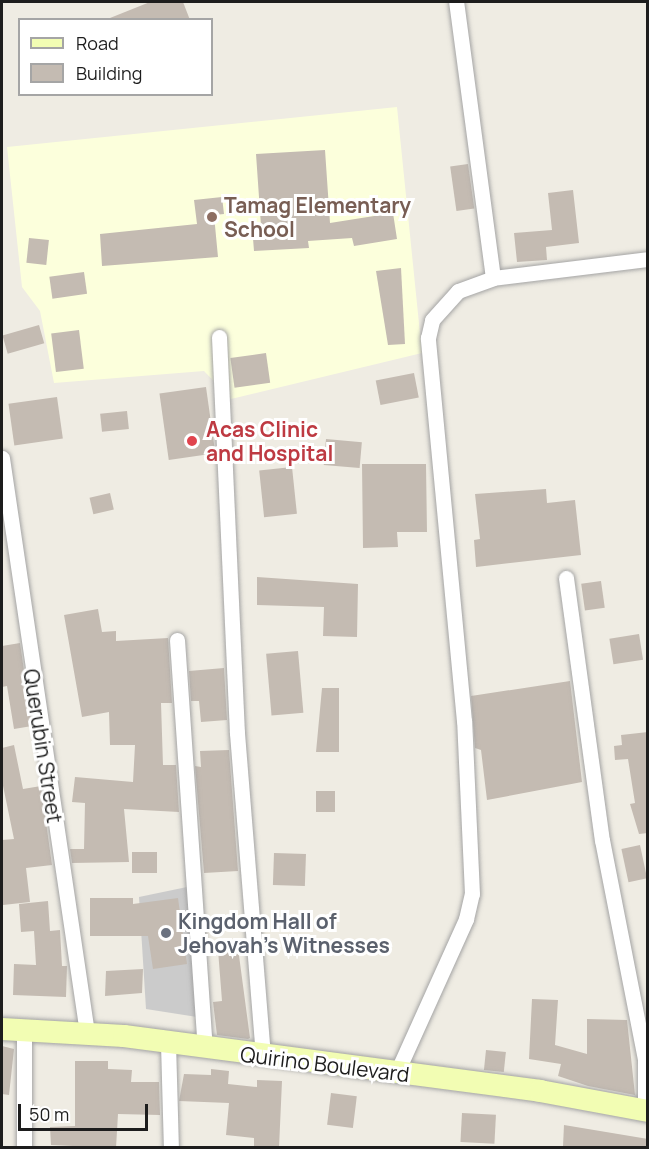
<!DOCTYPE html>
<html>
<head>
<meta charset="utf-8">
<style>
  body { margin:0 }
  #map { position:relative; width:649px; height:1149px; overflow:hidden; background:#efece3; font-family:Manrope,sans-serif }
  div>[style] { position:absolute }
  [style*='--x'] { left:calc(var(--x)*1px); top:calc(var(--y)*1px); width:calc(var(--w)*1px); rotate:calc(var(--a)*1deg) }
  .education>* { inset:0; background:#fcffdc }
  .religious>* { inset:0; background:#cbcbcb }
  .building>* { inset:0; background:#c4bbb2; transform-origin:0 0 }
  .roads { filter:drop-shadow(0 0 2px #a4a4a4) drop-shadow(0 0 2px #a4a4a4) }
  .street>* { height:15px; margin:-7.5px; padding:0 7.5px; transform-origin:7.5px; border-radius:7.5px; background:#fff }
  .secondary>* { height:22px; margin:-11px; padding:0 11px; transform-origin:11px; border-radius:11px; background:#f2fdb3 }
  .dots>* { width:16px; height:16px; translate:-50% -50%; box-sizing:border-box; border:3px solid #fff; border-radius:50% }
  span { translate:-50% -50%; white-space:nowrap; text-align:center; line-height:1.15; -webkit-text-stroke:6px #fff; paint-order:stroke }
  .education-label { font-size:21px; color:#785e54; font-weight:700 }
  .left { translate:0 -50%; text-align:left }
  .health-label { font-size:21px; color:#be3a42; font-weight:700 }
  .street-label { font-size:21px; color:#1d1d1d }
  .worship-label { font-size:21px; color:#5b616d; font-weight:700 }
  .frame { position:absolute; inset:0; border:3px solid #1d1d1d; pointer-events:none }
  .legend { position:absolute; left:18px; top:18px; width:195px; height:78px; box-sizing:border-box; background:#fff; border:2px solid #a5a5a5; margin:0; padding:8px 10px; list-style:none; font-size:18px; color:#1d1d1d }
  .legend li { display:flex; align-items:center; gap:12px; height:30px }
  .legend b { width:30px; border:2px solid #a5a5a5 }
  .scale { position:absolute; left:18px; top:1104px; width:130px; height:27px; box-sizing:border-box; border:3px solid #1d1d1d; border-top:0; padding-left:8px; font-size:18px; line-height:21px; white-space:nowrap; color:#1d1d1d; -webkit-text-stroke:4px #fff; paint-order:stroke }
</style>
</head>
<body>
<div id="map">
  <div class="education">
    <i style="clip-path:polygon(397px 107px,422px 353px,231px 399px,204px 371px,54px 383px,40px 311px,22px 287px,7px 147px)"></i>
  </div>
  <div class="religious">
    <i style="clip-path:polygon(187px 887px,197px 1017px,146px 1009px,139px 897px)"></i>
  </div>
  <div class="building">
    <i style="clip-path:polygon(150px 2px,183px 2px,190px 20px,105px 20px)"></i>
    <i style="clip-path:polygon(325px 150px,330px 223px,393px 213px,397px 239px,354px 246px,352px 238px,308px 241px,309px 248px,254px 251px,252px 226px,261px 226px,256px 154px)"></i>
    <i style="left:468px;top:164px;width:45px;height:18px;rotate:82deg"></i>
    <i style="clip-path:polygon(573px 190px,579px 243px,546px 247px,547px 260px,517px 262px,514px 233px,552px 230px,548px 193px)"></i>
    <i style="clip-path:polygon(222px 197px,224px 214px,214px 215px,218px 257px,102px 266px,100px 234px,197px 224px,194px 200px)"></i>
    <i style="left:29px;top:238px;width:20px;height:25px;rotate:6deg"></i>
    <i style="clip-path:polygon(401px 268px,405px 344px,388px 345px,376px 271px)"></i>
    <i style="left:84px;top:272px;width:22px;height:35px;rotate:82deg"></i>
    <i style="left:39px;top:325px;width:19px;height:38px;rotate:74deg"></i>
    <i style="left:79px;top:330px;width:39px;height:28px;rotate:83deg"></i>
    <i style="left:266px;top:353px;width:30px;height:36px;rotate:82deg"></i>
    <i style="left:414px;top:373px;width:25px;height:39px;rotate:79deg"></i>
    <i style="left:206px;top:387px;width:67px;height:47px;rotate:82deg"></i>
    <i style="left:57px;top:397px;width:42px;height:49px;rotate:82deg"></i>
    <i style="left:127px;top:411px;width:18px;height:27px;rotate:84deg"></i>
    <i style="left:326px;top:439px;width:36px;height:26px;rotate:5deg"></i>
    <i style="clip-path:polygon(362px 464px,426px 464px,427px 532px,397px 532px,398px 547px,363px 548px)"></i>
    <i style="left:292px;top:467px;width:47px;height:33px;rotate:84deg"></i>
    <i style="clip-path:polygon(546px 489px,547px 503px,575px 500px,581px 555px,476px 567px,474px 540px,480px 539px,475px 494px)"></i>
    <i style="left:110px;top:493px;width:17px;height:21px;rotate:77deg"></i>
    <i style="clip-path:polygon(257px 577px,358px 584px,357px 637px,323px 636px,324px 607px,257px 605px)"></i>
    <i style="left:601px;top:581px;width:27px;height:20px;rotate:82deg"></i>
    <i style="clip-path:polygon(98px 609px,102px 632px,116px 631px,116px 641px,168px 638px,172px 703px,161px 703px,163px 765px,176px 765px,179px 812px,124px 809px,129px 862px,72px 863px,70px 849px,84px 849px,85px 803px,72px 802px,75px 777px,133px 782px,135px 745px,110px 745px,109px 712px,82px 717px,64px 615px)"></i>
    <i style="left:639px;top:634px;width:26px;height:30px;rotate:81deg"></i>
    <i style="clip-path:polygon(20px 643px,32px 726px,14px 729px,7px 686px,2px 687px,2px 646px)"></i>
    <i style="left:298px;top:651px;width:62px;height:32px;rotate:85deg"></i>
    <i style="clip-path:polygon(224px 668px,227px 720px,201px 722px,199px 701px,191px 701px,189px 671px)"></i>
    <i style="clip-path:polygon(570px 681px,582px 782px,487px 800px,481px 750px,475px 748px,471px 696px)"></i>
    <i style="clip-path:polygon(322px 688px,339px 688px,339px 752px,316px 752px)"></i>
    <i style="clip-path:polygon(648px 732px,648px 833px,639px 834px,630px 804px,635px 803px,628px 759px,615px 760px,614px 746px,622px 745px,621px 735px)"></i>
    <i style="clip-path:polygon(14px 745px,23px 789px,41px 786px,52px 865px,26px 868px,30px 902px,3px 905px,2px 840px,14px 839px,2px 781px,2px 748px)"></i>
    <i style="clip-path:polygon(229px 750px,238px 871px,204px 873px,195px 766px,201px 767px,200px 751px)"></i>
    <i style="left:316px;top:791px;width:19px;height:21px"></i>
    <i style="left:640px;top:845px;width:34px;height:19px;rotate:78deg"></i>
    <i style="left:132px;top:852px;width:25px;height:21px"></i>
    <i style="left:274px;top:853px;width:32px;height:32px;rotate:2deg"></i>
    <i style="clip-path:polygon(90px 898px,133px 898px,133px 904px,178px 898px,187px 964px,153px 969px,148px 936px,90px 936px)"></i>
    <i style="clip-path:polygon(48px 901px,50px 931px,60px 930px,62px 966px,67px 966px,66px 997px,13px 995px,14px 964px,36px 965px,34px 931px,21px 932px,19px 904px)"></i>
    <i style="clip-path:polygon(238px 948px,250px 1038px,248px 1039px,217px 1035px,213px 1002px,222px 1001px,218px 950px)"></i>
    <i style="clip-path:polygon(143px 969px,142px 993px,105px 996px,106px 971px)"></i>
    <i style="clip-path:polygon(532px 999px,558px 1000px,555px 1045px,587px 1054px,587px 1019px,627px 1020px,635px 1095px,588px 1086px,558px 1076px,561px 1064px,529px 1059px)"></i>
    <i style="clip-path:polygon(2px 1046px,14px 1049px,9px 1095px,2px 1094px)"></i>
    <i style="left:486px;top:1050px;width:20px;height:20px;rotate:6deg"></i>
    <i style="clip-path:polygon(75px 1061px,108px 1061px,108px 1069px,132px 1070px,131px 1082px,159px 1082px,160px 1115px,118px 1114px,116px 1148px,51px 1145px,50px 1127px,75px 1126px)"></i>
    <i style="clip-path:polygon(211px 1069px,229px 1071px,228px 1084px,257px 1087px,257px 1080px,282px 1081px,279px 1148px,254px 1148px,254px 1138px,226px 1135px,229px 1103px,179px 1101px,184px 1074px,211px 1075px)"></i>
    <i style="left:331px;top:1093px;width:26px;height:32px;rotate:7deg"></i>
    <i style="left:462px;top:1113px;width:34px;height:29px;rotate:3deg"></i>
    <i style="clip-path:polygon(564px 1125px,648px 1139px,648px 1148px,563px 1146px)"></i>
  </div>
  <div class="roads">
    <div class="street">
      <i style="--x:493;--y:278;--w:156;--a:-7"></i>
      <i style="--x:219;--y:337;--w:396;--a:87.4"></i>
      <i style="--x:237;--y:733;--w:325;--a:85.4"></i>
      <i style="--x:2;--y:458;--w:581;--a:81.59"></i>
      <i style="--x:566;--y:578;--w:264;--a:82.2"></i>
      <i style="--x:602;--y:840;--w:223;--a:78.9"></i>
      <i style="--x:645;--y:1059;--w:51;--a:90"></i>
      <i style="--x:177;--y:640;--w:410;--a:86.1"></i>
      <i style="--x:24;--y:1030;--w:118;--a:90"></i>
      <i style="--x:168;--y:1043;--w:105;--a:88.4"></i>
      <i style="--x:397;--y:1072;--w:168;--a:-65.7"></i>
      <i style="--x:466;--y:919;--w:26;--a:-77"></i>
      <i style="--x:472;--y:894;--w:173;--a:-92.6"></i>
      <i style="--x:464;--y:721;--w:385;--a:-95.4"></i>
      <i style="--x:428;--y:338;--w:18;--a:-77"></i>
      <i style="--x:432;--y:320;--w:39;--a:-48"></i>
      <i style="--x:458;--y:291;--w:37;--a:-20"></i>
      <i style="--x:493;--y:278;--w:278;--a:-97.6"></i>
    </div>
    <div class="secondary">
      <i style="--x:2;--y:1029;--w:122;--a:3.3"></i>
      <i style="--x:124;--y:1036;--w:420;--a:7.5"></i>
      <i style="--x:540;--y:1091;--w:110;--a:10.5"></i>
    </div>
  </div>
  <div class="dots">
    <i style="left:212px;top:217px;background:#8d6e63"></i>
    <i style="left:192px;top:441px;background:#e0444e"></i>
    <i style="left:166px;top:933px;background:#6b7280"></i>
  </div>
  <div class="education-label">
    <span class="left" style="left:224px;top:217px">Tamag Elementary<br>School</span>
  </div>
  <div class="health-label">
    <span class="left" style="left:206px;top:441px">Acas Clinic<br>and Hospital</span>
  </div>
  <div class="street-label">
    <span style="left:43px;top:746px;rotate:81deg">Querubin Street</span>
    <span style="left:325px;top:1064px;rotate:7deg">Quirino Boulevard</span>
  </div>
  <div class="worship-label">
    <span class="left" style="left:178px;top:933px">Kingdom Hall of<br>Jehovah's Witnesses</span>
  </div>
  <div class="frame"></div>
  <ul class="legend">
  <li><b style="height:8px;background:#f2fdb3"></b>Road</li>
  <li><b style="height:16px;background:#c4bbb2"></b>Building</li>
  </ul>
  <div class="scale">50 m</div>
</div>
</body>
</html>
